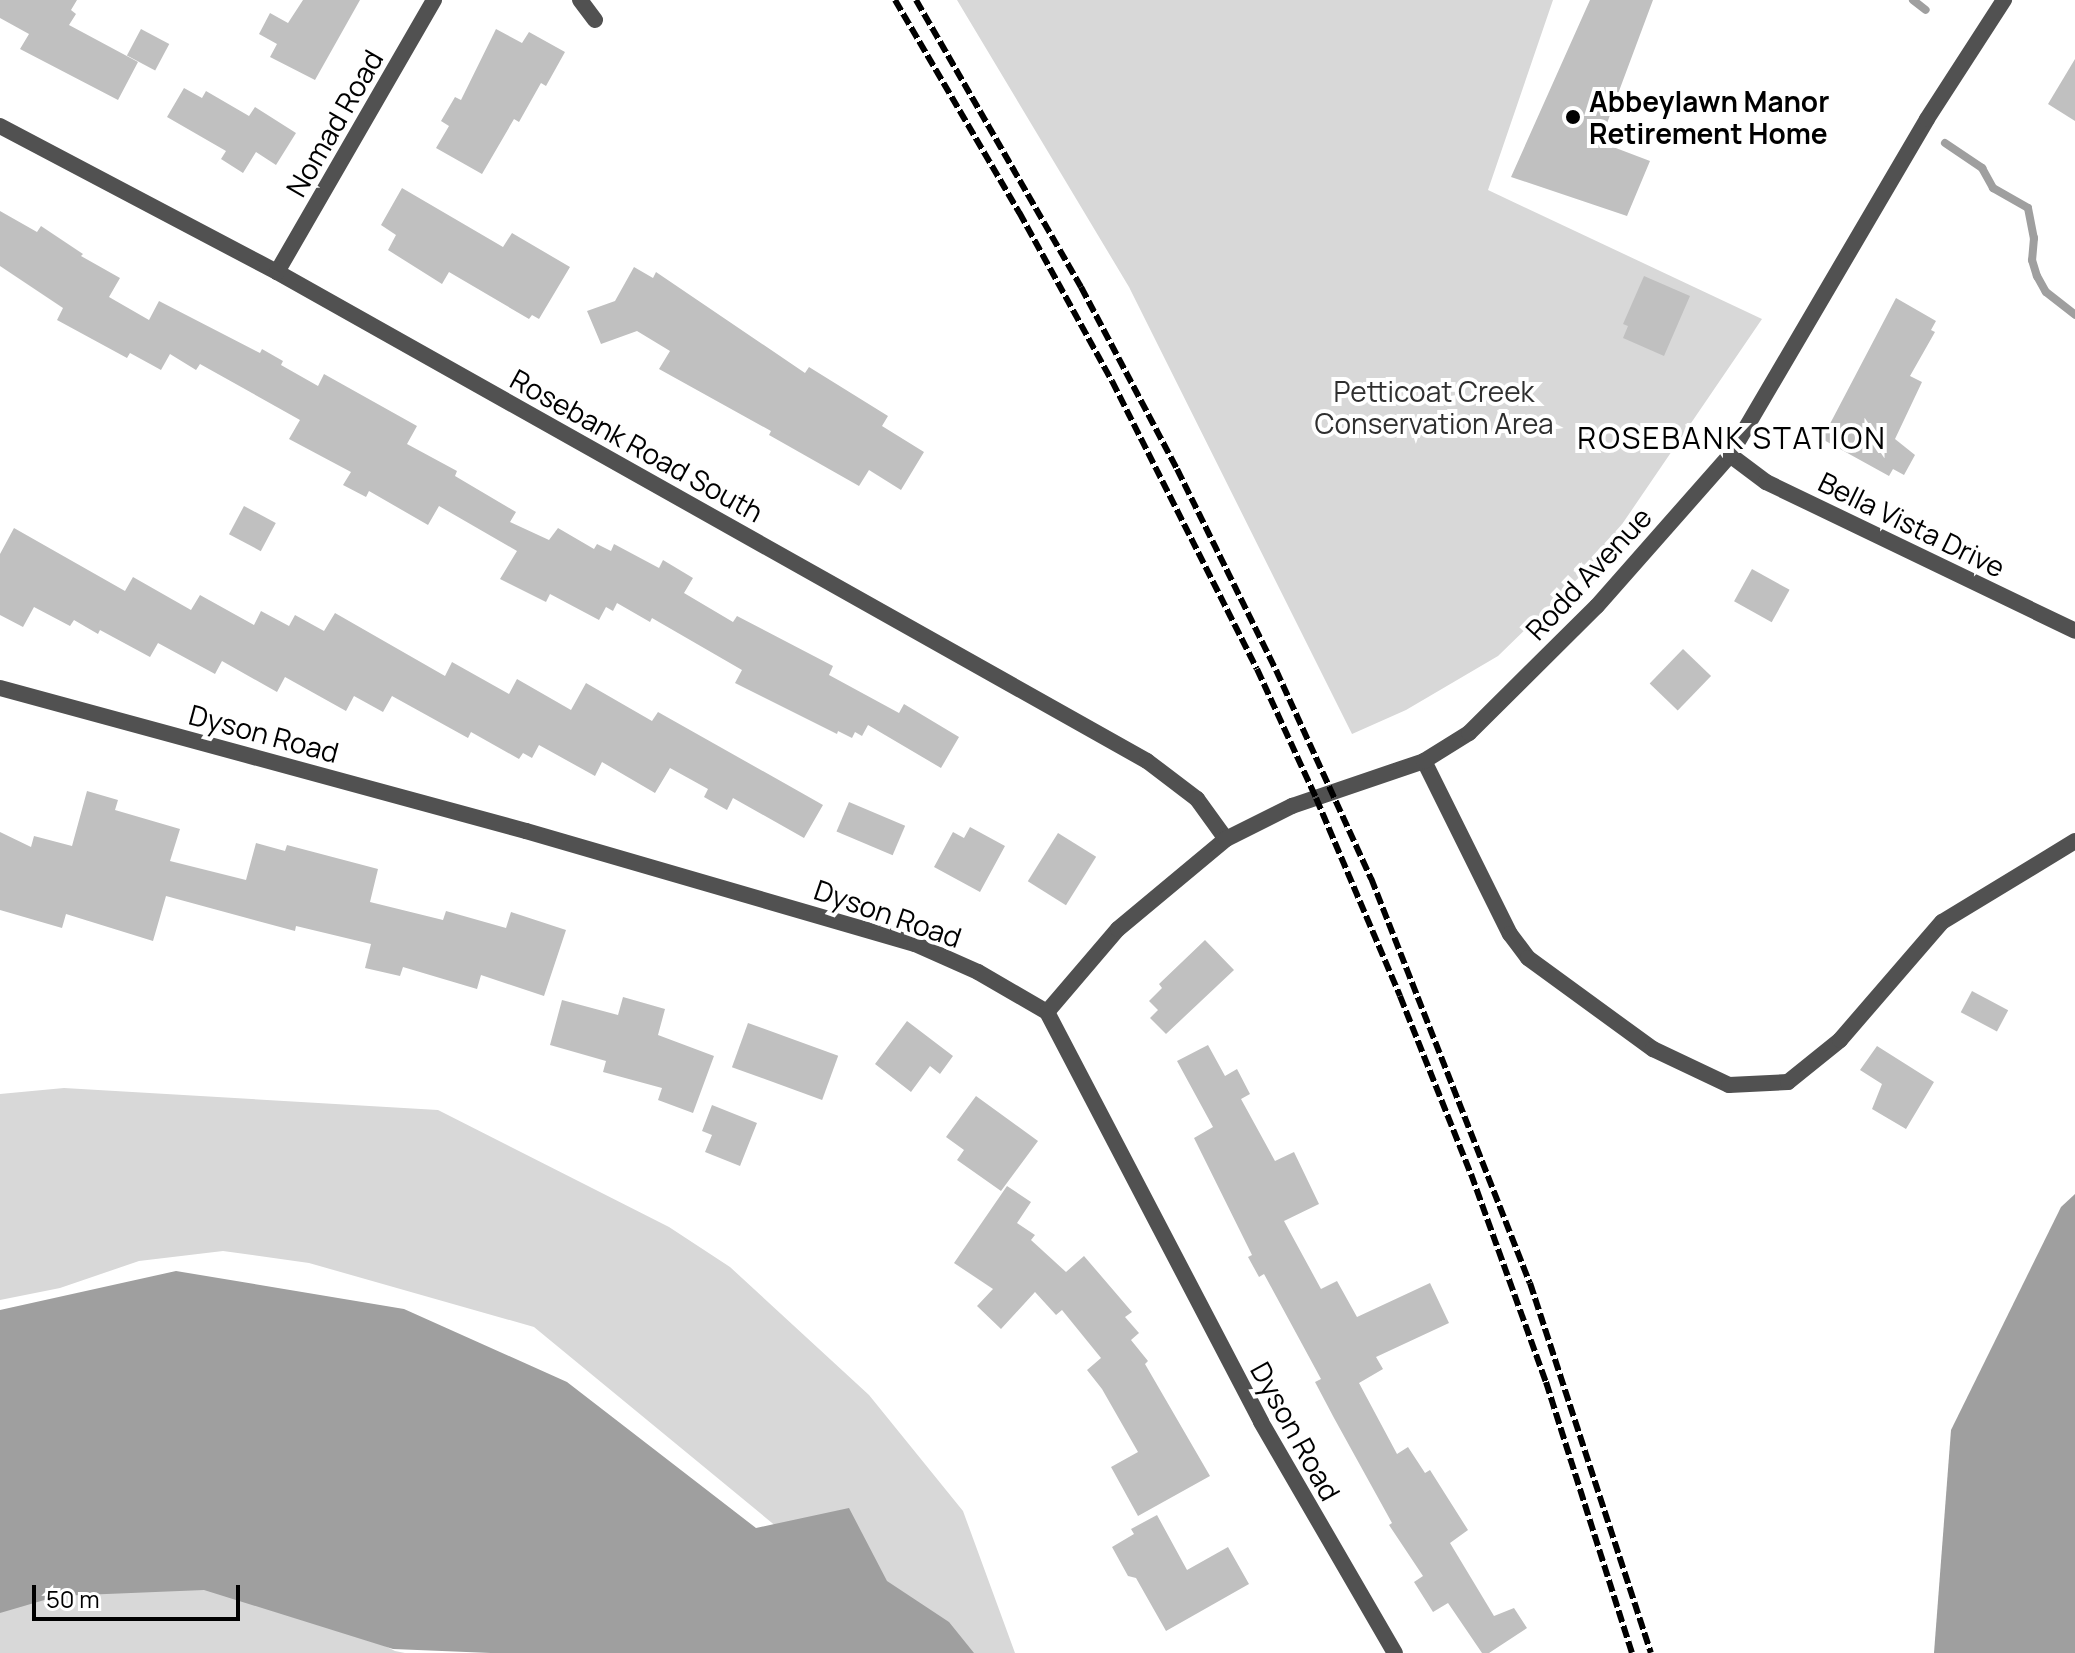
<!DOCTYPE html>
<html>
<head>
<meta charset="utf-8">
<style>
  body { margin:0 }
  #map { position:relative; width:2075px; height:1653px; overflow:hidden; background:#fff; font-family:Manrope,sans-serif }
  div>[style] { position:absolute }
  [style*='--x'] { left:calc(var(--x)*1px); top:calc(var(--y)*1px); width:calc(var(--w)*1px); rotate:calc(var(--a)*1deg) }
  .green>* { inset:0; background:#d8d8d8 }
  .water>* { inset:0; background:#9f9f9f }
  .stream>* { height:8px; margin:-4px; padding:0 4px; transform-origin:4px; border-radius:4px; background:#9f9f9f }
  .building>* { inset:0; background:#c0c0c0; transform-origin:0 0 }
  .minor>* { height:16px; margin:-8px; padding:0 8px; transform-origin:8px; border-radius:8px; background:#515151 }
  .rail>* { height:6px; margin-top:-3px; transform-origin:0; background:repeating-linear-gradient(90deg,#000 0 12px,transparent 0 16px) }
  .dots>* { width:22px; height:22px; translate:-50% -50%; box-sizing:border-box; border:4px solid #fff; border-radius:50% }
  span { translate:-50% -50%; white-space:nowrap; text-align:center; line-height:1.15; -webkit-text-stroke:8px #fff; paint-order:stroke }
  .poi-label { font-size:28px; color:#000; font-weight:700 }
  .left { translate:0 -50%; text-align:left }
  .street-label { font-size:28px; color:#000 }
  .park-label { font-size:28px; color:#2f2f2f }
  .neighbourhood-label { font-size:30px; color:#000; letter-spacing:2px }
  .scale { position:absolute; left:32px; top:1585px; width:208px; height:36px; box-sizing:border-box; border:4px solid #000; border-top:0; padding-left:10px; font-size:24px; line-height:28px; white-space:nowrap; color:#000; -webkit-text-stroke:6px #fff; paint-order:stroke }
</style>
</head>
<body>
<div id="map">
  <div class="green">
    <i style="clip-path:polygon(957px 0,1553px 0,1488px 190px,1762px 319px,1599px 558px,1498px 656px,1406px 710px,1352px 734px,1129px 287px)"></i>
    <i style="clip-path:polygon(64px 1088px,438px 1110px,669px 1227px,730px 1267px,869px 1395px,963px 1511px,1015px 1653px,930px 1653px,534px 1327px,309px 1263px,223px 1251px,139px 1261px,60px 1288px,0 1300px,0 1094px)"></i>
    <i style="clip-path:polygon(255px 1580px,395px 1651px,405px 1653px,0 1653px,0 1592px)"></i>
  </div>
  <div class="water">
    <i style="clip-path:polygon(2075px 1194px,2075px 1653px,1934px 1653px,1951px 1430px,2061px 1207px)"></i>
    <i style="clip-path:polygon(176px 1271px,404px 1309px,567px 1382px,756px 1528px,849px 1508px,887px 1581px,949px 1622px,974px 1653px,491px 1653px,393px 1649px,204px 1590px,58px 1596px,0 1613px,0 1310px)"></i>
  </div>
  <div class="stream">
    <i style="--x:1913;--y:0;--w:16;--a:38"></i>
    <i style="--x:1945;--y:143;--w:45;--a:34"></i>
    <i style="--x:1982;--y:168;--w:23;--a:61"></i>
    <i style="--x:1993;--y:188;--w:40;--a:29.7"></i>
    <i style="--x:2028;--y:208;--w:31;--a:79"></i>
    <i style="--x:2034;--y:238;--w:22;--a:95"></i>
    <i style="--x:2032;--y:260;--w:17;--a:73"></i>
    <i style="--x:2037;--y:276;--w:18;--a:61"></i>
    <i style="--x:2046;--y:292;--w:37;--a:38"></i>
  </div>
  <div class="building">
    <i style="clip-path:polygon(0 0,77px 0,71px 10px,76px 14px,69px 25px,138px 62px,118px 100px,20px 49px,29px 34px,0 18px)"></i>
    <i style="clip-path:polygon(303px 0,360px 0,315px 80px,270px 57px,277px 44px,259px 34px,270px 13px,288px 23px)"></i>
    <i style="clip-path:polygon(1590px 0,1653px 0,1600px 142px,1650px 161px,1627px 216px,1511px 177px)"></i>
    <i style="left:141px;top:29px;width:32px;height:30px;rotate:28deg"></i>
    <i style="clip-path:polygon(496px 29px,522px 43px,529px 32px,565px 52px,546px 86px,541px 83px,519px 122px,514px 119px,482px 174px,436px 148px,449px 126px,441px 121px,455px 97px,461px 100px)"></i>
    <i style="clip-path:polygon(2075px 59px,2075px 121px,2048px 104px)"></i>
    <i style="clip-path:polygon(184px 88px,202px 98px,206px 91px,249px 116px,255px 107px,296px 133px,276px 165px,256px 152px,243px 173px,221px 159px,226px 151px,167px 117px)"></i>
    <i style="clip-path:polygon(402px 188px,503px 247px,512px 233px,570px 267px,539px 319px,532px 315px,529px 319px,449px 272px,442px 284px,388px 250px,396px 235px,381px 225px)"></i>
    <i style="clip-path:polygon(0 211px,37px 232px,41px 226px,83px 254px,81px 256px,120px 278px,109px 297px,149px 320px,159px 301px,260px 353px,262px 349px,283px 361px,281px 365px,318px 386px,324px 374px,417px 426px,407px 444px,457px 471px,455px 476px,516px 512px,510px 522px,549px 540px,558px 528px,594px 549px,597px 544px,611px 551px,614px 544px,659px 568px,663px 560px,693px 578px,684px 593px,733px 622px,737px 616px,833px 666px,829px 675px,899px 713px,904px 704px,959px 737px,941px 768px,868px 725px,862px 736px,855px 732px,852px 738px,838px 731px,837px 734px,735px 683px,742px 670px,652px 618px,650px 622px,617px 603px,613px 611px,606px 607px,599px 620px,550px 594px,546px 602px,500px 579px,517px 551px,439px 506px,428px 525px,369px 491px,366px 497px,343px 485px,351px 472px,289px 439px,300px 420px,200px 364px,196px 370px,170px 354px,161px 370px,130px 353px,127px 358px,57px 320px,63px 308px,0 266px)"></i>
    <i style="clip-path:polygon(634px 267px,653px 278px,656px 272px,805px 373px,809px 367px,888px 416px,882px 426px,924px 452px,901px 490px,869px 470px,859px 486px,769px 435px,771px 431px,659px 369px,670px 351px,637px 331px,601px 344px,587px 311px,615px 301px)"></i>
    <i style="clip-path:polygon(1644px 276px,1690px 296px,1664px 356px,1623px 338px,1628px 326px,1623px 324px)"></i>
    <i style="clip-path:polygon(1896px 298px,1936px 321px,1931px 330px,1935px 332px,1910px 376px,1922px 382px,1895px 439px,1915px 455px,1904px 475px,1893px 469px,1889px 476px,1822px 439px)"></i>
    <i style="left:244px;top:506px;width:36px;height:32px;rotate:28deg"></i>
    <i style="clip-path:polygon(14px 528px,125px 591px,133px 577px,191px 610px,200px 595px,254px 625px,261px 611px,289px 626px,295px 615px,324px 631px,335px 613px,445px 676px,452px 662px,509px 694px,517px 679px,571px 710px,586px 683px,652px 721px,658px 712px,823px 805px,804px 838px,733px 798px,727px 810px,704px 797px,708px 789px,670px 768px,655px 793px,602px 762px,595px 776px,539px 745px,532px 758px,523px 753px,519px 759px,471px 732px,468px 738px,392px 696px,383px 712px,354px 696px,346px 711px,285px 677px,277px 692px,222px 661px,215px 674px,158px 643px,150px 657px,100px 630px,98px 634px,74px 620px,70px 626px,34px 607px,23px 627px,0 615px,0 554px)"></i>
    <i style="left:1752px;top:569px;width:43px;height:37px;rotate:29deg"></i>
    <i style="left:1683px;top:649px;width:39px;height:48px;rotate:44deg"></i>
    <i style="clip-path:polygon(87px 791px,118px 800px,115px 810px,180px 829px,170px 861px,246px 880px,256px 843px,285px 851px,287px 845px,378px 869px,370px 902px,443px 920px,446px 911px,506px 928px,511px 912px,566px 930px,544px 996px,481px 975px,477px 989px,403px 967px,400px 976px,365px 968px,371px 944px,296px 926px,295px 931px,166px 896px,153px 941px,66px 914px,62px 928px,0 910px,0 832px,31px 847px,34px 836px,72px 846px)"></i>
    <i style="left:849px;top:802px;width:61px;height:32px;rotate:23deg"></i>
    <i style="clip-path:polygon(970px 827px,1005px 846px,980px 892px,934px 867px,953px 832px,964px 838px)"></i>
    <i style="left:1058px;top:833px;width:45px;height:57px;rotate:32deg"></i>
    <i style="clip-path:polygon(1205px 940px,1234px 970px,1166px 1034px,1150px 1018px,1158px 1010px,1149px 1001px,1162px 988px,1159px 984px)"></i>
    <i style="left:1972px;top:991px;width:41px;height:24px;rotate:28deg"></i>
    <i style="clip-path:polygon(623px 997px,665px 1009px,658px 1035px,714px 1056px,693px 1113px,658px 1100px,662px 1088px,603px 1072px,606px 1061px,550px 1045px,562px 1000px,618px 1015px)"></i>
    <i style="clip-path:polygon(907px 1021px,953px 1056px,940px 1074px,930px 1066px,911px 1092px,875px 1064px)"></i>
    <i style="left:748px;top:1023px;width:96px;height:47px;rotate:20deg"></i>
    <i style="clip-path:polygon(1208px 1045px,1225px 1076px,1237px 1069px,1250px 1094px,1241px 1099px,1275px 1161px,1294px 1152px,1319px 1204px,1284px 1221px,1321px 1289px,1337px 1281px,1357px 1317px,1430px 1283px,1449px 1323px,1376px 1357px,1383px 1369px,1359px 1383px,1397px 1454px,1408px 1447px,1425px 1473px,1430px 1470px,1468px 1530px,1450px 1543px,1494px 1616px,1514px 1608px,1527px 1628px,1489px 1653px,1482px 1653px,1448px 1603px,1433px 1612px,1414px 1582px,1423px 1576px,1389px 1525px,1392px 1523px,1334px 1418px,1315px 1382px,1321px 1379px,1264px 1274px,1259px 1277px,1248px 1257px,1252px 1255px,1194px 1138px,1213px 1127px,1177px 1061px)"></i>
    <i style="clip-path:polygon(1877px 1046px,1934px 1082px,1906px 1129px,1872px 1109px,1882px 1084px,1860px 1070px)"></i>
    <i style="clip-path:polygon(976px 1096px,1038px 1141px,1001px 1191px,957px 1160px,964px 1150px,946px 1137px)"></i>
    <i style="clip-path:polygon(712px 1105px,757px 1123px,740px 1166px,705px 1152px,712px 1135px,702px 1131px)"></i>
    <i style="clip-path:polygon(1007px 1186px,1031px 1202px,1017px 1223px,1035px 1235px,1031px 1240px,1066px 1272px,1084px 1256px,1132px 1312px,1125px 1317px,1139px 1333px,1131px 1340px,1148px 1361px,1145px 1364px,1210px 1476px,1138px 1516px,1111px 1467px,1138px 1452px,1102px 1389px,1087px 1370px,1101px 1358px,1062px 1310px,1056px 1315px,1035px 1292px,1001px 1329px,977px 1306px,993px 1289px,954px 1263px)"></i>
    <i style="clip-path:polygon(1157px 1515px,1187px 1570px,1228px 1547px,1249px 1584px,1166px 1631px,1136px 1578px,1128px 1576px,1112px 1547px,1134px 1534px,1131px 1529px)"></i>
  </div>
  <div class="minor">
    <i style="--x:580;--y:0;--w:25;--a:53"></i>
    <i style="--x:0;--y:126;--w:313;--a:27.8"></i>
    <i style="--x:277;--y:272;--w:998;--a:29.34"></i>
    <i style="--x:1147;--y:761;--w:63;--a:37.2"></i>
    <i style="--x:1197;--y:799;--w:49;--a:54.1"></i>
    <i style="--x:277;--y:272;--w:314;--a:-60"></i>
    <i style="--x:1730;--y:455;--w:45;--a:36.9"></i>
    <i style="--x:1766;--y:482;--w:343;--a:25.7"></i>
    <i style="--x:0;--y:688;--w:545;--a:15.21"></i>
    <i style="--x:526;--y:831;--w:405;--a:16.2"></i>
    <i style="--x:915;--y:944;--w:69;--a:24"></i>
    <i style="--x:978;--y:972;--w:80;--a:30.1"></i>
    <i style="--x:1047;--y:1012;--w:462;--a:62.4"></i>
    <i style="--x:1261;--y:1422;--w:267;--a:59.9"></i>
    <i style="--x:1424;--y:761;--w:193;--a:63.6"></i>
    <i style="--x:1510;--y:934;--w:30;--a:53"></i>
    <i style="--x:1528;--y:958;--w:155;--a:36.1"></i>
    <i style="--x:1653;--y:1049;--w:84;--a:25.3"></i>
    <i style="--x:1729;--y:1085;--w:59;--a:-2.9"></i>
    <i style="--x:1788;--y:1082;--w:67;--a:-38.9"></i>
    <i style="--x:1840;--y:1040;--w:156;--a:-49.2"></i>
    <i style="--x:1942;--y:922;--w:156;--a:-31.3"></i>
    <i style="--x:1047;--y:1012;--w:109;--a:-49.5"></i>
    <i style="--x:1118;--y:929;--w:141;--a:-39.8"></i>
    <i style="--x:1226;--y:839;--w:74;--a:-26.6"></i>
    <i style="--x:1292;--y:806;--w:139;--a:-18.8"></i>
    <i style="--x:1424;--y:761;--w:53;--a:-31.9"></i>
    <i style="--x:1469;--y:733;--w:180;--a:-44.8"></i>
    <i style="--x:1597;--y:606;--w:201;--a:-48.6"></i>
    <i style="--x:1730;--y:455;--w:389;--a:-59.6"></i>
    <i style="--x:1927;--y:119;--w:142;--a:-57.1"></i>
  </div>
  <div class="rail">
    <i style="--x:895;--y:0;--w:246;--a:59.7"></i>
    <i style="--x:1019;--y:212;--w:193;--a:61.2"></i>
    <i style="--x:1112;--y:381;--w:322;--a:63.3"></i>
    <i style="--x:1257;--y:669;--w:142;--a:65.4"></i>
    <i style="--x:1316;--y:798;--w:215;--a:67"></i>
    <i style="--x:1400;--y:996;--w:192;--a:68.3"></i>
    <i style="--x:1471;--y:1174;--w:221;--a:70.2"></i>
    <i style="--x:1546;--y:1382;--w:284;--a:72.4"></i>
    <i style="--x:916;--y:0;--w:331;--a:60.1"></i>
    <i style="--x:1081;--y:287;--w:206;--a:62.2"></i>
    <i style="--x:1177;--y:469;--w:224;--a:63.8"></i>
    <i style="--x:1276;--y:670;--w:229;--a:65.5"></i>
    <i style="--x:1371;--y:878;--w:435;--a:68.6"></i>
    <i style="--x:1530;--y:1283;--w:389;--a:71.9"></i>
  </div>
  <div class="dots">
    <i style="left:1573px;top:117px;background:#000"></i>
  </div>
  <div class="poi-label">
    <span class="left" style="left:1589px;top:117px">Abbeylawn Manor<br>Retirement Home</span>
  </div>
  <div class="street-label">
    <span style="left:334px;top:123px;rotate:-60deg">Nomad Road</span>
    <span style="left:637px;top:445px;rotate:29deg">Rosebank Road South</span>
    <span style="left:1912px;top:524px;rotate:26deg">Bella Vista Drive</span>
    <span style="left:1588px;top:573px;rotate:-47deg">Rodd Avenue</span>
    <span style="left:264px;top:733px;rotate:15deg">Dyson Road</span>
    <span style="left:888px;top:913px;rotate:19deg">Dyson Road</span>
    <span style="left:1296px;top:1431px;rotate:61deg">Dyson Road</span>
  </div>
  <div class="park-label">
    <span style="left:1434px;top:407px">Petticoat Creek<br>Conservation Area</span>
  </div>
  <div class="neighbourhood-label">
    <span style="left:1732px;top:438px">ROSEBANK STATION</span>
  </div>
  <div class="scale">50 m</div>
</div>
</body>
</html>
